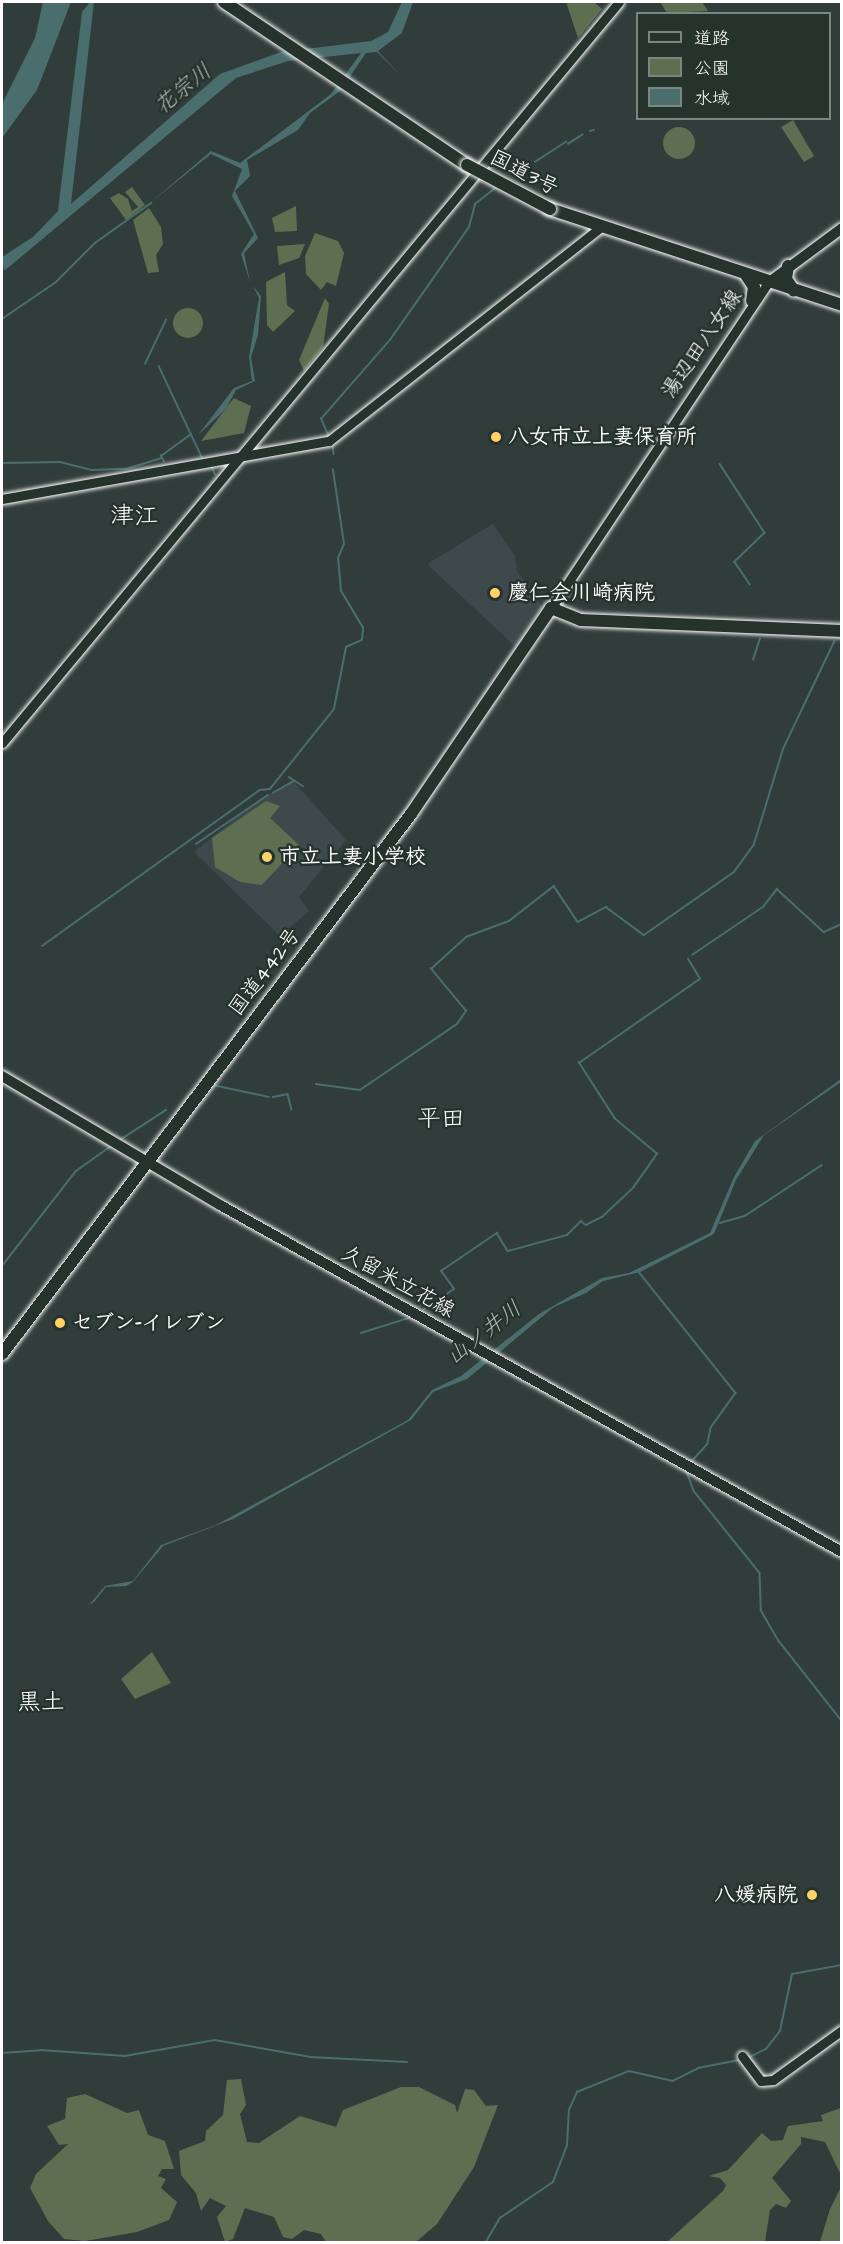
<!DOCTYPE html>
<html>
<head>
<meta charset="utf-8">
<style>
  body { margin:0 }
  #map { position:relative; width:843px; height:2244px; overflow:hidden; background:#313d3b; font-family:"Architects Daughter","Klee One",sans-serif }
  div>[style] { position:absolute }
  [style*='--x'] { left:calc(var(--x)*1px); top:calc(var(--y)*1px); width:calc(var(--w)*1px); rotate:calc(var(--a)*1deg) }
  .built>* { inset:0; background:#3e494c }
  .green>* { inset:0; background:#5e6e50 }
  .round { border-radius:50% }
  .water>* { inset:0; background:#496e6d }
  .stream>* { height:1.5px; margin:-0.75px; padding:0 0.75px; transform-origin:0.75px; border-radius:0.75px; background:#496e6d }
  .roads { filter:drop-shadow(0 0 2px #fff) drop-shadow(0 0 2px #fff) }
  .secondary>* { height:9px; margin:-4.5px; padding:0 4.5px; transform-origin:4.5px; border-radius:4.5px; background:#26332d }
  .primary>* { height:10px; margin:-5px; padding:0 5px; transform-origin:5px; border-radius:5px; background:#26332d }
  .highway>* { height:12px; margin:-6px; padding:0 6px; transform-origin:6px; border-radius:6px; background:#26332d }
  .bridges { filter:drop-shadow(0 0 2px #fff) drop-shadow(0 0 2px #fff) }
  .highway-bridge>* { height:12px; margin:-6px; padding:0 6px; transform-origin:6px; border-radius:6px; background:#26332d }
  .dots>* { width:16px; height:16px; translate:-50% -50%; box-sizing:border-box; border:3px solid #26332d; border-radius:50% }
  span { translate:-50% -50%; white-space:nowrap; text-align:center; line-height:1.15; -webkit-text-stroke:5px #26332d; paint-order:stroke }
  .street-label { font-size:21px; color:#fff }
  .poi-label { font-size:21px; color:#fff; font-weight:700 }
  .left { translate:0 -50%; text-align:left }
  .right { translate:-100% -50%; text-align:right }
  .water-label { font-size:22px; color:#adbebd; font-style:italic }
  .quarter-label { font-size:24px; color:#fff }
  .frame { position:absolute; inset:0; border:3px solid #fff; pointer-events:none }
  .legend { position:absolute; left:636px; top:12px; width:195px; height:108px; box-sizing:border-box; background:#26332d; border:2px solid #7d8581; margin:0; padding:8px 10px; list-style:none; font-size:18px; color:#fff }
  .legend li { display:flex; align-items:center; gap:12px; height:30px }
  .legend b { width:30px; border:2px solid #7d8581 }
</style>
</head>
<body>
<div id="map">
  <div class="built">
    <i style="clip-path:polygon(493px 524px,515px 556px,517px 571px,544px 609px,518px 649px,427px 564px)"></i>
    <i style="clip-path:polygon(294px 782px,346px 840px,299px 897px,309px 911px,280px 936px,194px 852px,259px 799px)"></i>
  </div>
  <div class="green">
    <i style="clip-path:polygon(566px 2px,594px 2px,602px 9px,578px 38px)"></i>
    <i style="clip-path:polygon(660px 2px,702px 2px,708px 11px,667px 13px)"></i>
    <i style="clip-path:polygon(793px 120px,814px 156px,804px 162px,781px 127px)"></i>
    <i class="round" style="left:663px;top:127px;width:32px;height:32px"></i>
    <i style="clip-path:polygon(132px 187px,145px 205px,126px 220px,110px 198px,119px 193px,128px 199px,132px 211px,138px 207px,125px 192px)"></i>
    <i style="clip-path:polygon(296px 206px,297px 231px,275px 232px,272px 218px)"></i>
    <i style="clip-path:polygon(149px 208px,161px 227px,163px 244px,156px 255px,159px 272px,148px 273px,133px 220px)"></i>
    <i style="clip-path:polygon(315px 233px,338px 241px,344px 253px,336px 286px,327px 282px,321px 290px,306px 274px,305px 256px)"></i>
    <i style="clip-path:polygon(305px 244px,299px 258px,279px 265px,277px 246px)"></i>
    <i style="clip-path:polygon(285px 272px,287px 305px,295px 311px,273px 332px,267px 325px,266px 282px)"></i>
    <i style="clip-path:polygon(325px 298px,329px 304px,323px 347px,304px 371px,299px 360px)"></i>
    <i class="round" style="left:173px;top:308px;width:30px;height:30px"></i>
    <i style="clip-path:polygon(234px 398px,251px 406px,244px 433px,201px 441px)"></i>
    <i style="clip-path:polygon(266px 801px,280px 806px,270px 818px,299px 845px,262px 885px,240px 882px,215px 867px,212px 838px)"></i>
    <i style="clip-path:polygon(152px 1652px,171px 1683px,135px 1699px,121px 1679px)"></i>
    <i style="clip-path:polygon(241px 2079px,246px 2105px,240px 2114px,247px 2142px,259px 2143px,300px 2116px,336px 2127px,343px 2110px,401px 2087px,419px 2087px,455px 2105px,457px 2113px,465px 2089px,474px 2090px,486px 2106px,498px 2105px,474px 2167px,437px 2224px,416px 2242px,326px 2242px,321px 2234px,304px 2230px,292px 2239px,283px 2237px,274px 2217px,245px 2208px,233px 2239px,225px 2242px,217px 2217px,226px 2206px,210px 2198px,201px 2211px,196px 2193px,181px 2175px,179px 2151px,205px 2141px,206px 2131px,223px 2115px,227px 2080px)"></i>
    <i style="clip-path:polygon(85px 2094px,127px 2113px,139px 2110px,148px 2135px,165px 2141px,174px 2169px,162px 2169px,158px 2176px,166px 2179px,161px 2188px,177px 2202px,169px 2220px,137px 2232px,85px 2241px,64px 2239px,48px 2221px,30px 2188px,36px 2174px,68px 2144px,59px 2145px,47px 2126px,65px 2119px,67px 2098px)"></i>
    <i style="clip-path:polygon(841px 2108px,841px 2175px,825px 2142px,801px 2137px,801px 2144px,772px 2178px,791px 2201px,786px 2208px,776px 2204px,770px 2210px,765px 2242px,667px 2242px,723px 2191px,726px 2185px,720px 2178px,709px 2176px,728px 2170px,762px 2133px,771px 2141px,783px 2140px,788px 2126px,823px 2121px,821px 2115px)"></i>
    <i style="clip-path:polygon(841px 2187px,841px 2242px,820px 2242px,830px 2209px)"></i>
  </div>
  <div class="water">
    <i style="clip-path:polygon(43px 2px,71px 2px,37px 90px,2px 138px,2px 104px,35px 38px)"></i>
    <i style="clip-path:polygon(90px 2px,94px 2px,71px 204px,220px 74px,281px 52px,371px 41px,388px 32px,402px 2px,413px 2px,402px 33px,378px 51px,399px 74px,377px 52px,366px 53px,340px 91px,310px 113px,298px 130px,247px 160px,250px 176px,235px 191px,258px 238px,244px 253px,250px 282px,241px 254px,254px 234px,232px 196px,242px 169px,211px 154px,150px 203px,211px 151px,240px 163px,331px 94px,361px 53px,288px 61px,236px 78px,4px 271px,2px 257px,33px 237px,58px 211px,82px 12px)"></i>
    <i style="clip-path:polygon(253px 286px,261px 296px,258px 335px,251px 357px,255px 381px,236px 390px,226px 409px,198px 435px,234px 388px,252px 381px,249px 357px,259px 298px)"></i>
    <i style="clip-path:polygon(841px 1079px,841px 1082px,764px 1135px,736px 1180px,714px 1234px,640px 1272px,603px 1281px,586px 1293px,554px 1307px,467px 1379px,433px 1392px,411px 1420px,233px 1519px,163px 1546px,133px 1582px,126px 1586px,106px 1587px,94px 1602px,89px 1605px,105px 1586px,133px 1581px,161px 1545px,216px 1525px,408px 1420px,432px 1390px,461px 1376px,539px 1314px,602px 1278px,629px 1273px,710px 1233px,734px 1177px,755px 1141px)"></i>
  </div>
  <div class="stream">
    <i style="--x:590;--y:131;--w:4;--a:-14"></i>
    <i style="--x:568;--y:144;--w:17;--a:-33"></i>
    <i style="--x:535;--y:162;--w:37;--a:-33"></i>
    <i style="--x:2;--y:319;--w:65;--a:-34.4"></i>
    <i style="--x:56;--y:282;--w:55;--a:-45"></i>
    <i style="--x:95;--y:243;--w:69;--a:-35.5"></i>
    <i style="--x:145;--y:364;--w:49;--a:-64.5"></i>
    <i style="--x:159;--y:366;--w:101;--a:64.7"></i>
    <i style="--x:329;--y:437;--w:20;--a:-114"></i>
    <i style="--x:321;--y:419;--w:105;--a:-48.9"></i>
    <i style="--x:390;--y:340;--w:138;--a:-55"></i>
    <i style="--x:469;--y:227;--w:24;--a:-75"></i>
    <i style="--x:475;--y:204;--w:28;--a:-38"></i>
    <i style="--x:333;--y:444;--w:10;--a:84"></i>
    <i style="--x:164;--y:462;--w:7;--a:-117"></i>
    <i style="--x:161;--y:456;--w:37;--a:-36"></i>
    <i style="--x:2;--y:463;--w:58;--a:-1"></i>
    <i style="--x:60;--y:462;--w:32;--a:14"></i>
    <i style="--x:91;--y:470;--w:35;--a:-2"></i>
    <i style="--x:126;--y:469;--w:37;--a:-17"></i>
    <i style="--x:720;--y:464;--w:82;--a:56.9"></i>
    <i style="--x:765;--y:533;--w:42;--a:136"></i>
    <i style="--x:735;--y:562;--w:27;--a:56"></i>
    <i style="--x:212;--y:466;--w:9;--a:69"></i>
    <i style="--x:840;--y:624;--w:3;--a:-45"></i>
    <i style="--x:753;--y:660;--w:22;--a:-72"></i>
    <i style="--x:289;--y:777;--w:17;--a:33"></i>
    <i style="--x:273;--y:793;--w:24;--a:-30"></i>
    <i style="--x:196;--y:844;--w:87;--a:-34.2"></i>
    <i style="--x:42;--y:946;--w:268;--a:-35.6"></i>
    <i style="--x:260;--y:790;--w:10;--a:-6"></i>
    <i style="--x:270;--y:789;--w:102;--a:-51.3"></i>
    <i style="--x:334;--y:709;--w:63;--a:-79"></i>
    <i style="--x:346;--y:647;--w:17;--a:-24"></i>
    <i style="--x:362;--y:640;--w:12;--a:-85"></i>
    <i style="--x:363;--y:628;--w:43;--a:-120.7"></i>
    <i style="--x:341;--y:591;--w:33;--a:-95"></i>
    <i style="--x:338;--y:558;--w:15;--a:-67"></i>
    <i style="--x:344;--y:544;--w:75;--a:-98.5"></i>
    <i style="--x:692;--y:955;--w:86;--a:-34.1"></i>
    <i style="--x:763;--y:907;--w:23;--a:-52"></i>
    <i style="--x:777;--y:889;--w:64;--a:42.5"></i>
    <i style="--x:824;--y:932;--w:20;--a:-24"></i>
    <i style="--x:316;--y:1084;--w:44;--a:7.8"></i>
    <i style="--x:360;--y:1090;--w:117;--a:-34.2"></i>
    <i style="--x:457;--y:1024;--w:16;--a:-55"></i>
    <i style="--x:466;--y:1011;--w:55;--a:-129.8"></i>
    <i style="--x:431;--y:969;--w:47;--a:-42.4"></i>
    <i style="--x:466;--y:937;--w:46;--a:-20.4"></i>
    <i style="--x:509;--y:921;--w:57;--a:-37.9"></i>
    <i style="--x:554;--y:886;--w:43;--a:56.3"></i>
    <i style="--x:578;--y:922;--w:32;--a:-28"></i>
    <i style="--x:606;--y:907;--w:47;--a:36.4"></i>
    <i style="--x:644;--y:935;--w:110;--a:-35"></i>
    <i style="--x:734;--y:872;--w:34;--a:-54"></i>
    <i style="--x:754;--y:844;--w:99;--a:-73"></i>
    <i style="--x:783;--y:749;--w:119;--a:-64.5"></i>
    <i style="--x:213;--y:1085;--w:57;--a:12.1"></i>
    <i style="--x:273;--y:1097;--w:15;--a:-11"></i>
    <i style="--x:288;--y:1094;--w:16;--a:76"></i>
    <i style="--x:120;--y:1140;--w:55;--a:-33.1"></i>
    <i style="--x:720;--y:1223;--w:26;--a:-16"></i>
    <i style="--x:745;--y:1216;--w:92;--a:-33.5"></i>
    <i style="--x:2;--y:1266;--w:120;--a:-52.1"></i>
    <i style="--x:76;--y:1171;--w:43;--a:-35.5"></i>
    <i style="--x:639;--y:1272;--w:155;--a:51.3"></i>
    <i style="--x:736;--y:1393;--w:43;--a:125.5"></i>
    <i style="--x:711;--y:1428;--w:16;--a:101"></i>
    <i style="--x:708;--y:1444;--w:25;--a:132"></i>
    <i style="--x:423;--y:1310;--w:37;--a:-34"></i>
    <i style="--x:454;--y:1289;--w:22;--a:-126"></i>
    <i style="--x:441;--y:1271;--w:68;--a:-34.2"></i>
    <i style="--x:497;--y:1233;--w:21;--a:59"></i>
    <i style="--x:508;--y:1251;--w:61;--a:-15.2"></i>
    <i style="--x:567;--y:1235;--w:20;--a:-45"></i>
    <i style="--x:581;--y:1221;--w:6;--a:39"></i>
    <i style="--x:586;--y:1225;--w:18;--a:-27"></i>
    <i style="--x:602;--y:1217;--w:42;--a:-43.1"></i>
    <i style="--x:633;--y:1188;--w:42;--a:-54.8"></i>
    <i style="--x:657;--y:1154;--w:55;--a:-140.2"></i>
    <i style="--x:615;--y:1119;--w:67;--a:-122.7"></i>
    <i style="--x:579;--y:1063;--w:147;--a:-34.8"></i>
    <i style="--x:700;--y:979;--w:23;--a:-121"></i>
    <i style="--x:361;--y:1333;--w:50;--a:-17.4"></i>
    <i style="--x:686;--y:1469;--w:23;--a:70"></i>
    <i style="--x:694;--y:1491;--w:105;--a:51.2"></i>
    <i style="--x:760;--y:1573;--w:37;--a:88"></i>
    <i style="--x:761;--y:1610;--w:36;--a:60"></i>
    <i style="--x:779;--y:1641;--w:102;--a:51.8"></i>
    <i style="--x:2;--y:2053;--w:39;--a:-4"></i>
    <i style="--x:41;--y:2050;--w:84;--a:4.1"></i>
    <i style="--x:125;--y:2056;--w:91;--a:-10.1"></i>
    <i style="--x:215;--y:2040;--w:97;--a:10.1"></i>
    <i style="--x:310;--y:2057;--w:97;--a:3"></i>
    <i style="--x:748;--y:2058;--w:20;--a:-27"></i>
    <i style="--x:766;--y:2049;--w:23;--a:-52"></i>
    <i style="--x:780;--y:2031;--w:58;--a:-78.1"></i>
    <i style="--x:792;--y:1974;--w:51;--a:-10.2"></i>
    <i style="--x:486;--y:2242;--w:28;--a:-60"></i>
    <i style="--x:500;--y:2218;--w:64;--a:-34.2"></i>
    <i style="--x:553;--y:2182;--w:39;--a:-69"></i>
    <i style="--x:567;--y:2146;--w:36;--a:-87"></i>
    <i style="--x:569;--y:2110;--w:20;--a:-66"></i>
    <i style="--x:577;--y:2092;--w:56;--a:-22"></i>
    <i style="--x:629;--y:2071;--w:45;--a:12.8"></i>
    <i style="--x:673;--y:2081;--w:28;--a:-27"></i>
    <i style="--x:698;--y:2068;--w:43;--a:-10.8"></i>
  </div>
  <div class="roads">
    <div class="secondary">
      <i style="--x:2;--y:499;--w:332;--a:-10.1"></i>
      <i style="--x:329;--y:441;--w:347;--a:-38.2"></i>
      <i style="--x:551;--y:608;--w:391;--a:-56.3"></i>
      <i style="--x:2;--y:743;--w:964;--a:-50.22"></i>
      <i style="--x:742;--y:2056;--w:31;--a:53"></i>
      <i style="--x:761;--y:2081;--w:12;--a:-5"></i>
      <i style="--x:773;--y:2080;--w:85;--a:-35.9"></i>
    </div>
    <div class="primary">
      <i style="--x:768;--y:283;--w:92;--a:-36.6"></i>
      <i style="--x:2;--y:1076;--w:253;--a:30.6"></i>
      <i style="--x:220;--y:1205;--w:712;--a:29.16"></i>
    </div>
    <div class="highway">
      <i style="--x:224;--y:2;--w:293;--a:33.9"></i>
      <i style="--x:550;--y:209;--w:307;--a:18.2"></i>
      <i style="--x:788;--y:266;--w:13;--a:99"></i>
      <i style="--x:786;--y:279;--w:14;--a:56"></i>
      <i style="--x:746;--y:275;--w:14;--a:56"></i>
      <i style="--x:754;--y:287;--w:14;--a:98"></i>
      <i style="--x:2;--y:1354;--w:677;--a:-52.86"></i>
      <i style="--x:411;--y:814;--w:249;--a:-55.8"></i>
      <i style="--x:551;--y:608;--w:32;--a:22"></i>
      <i style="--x:581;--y:620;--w:261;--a:2.4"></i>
    </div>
  </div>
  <div class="bridges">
    <div class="highway-bridge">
      <i style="--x:467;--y:165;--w:94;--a:27.9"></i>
    </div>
  </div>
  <div class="dots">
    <i style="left:496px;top:437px;background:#ffd166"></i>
    <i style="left:495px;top:593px;background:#ffd166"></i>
    <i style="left:267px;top:857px;background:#ffd166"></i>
    <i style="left:60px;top:1323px;background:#ffd166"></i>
    <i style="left:812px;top:1895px;background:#ffd166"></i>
  </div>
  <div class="street-label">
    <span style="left:524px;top:173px;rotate:27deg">国道3号</span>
    <span style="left:702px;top:344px;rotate:-56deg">湯辺田八女線</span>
    <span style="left:265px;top:972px;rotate:-53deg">国道442号</span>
    <span style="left:398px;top:1282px;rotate:29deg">久留米立花線</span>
  </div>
  <div class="poi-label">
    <span class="left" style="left:508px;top:437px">八女市立上妻保育所</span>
    <span class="left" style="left:508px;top:593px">慶仁会川崎病院</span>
    <span class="left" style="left:279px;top:857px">市立上妻小学校</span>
    <span class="left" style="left:72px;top:1323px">セブン-イレブン</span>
    <span class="right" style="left:798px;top:1895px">八媛病院</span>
  </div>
  <div class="water-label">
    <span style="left:183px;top:89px;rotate:-39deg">花宗川</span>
    <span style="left:484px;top:1333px;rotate:-38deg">山ノ井川</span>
  </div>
  <div class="quarter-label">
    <span style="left:134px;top:517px">津江</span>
    <span style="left:441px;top:1120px">平田</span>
    <span style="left:41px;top:1703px">黒土</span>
  </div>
  <div class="frame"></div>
  <ul class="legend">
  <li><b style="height:8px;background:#26332d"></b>道路</li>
  <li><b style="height:16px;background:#5e6e50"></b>公園</li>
  <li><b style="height:16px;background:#496e6d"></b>水域</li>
  </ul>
</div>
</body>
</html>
